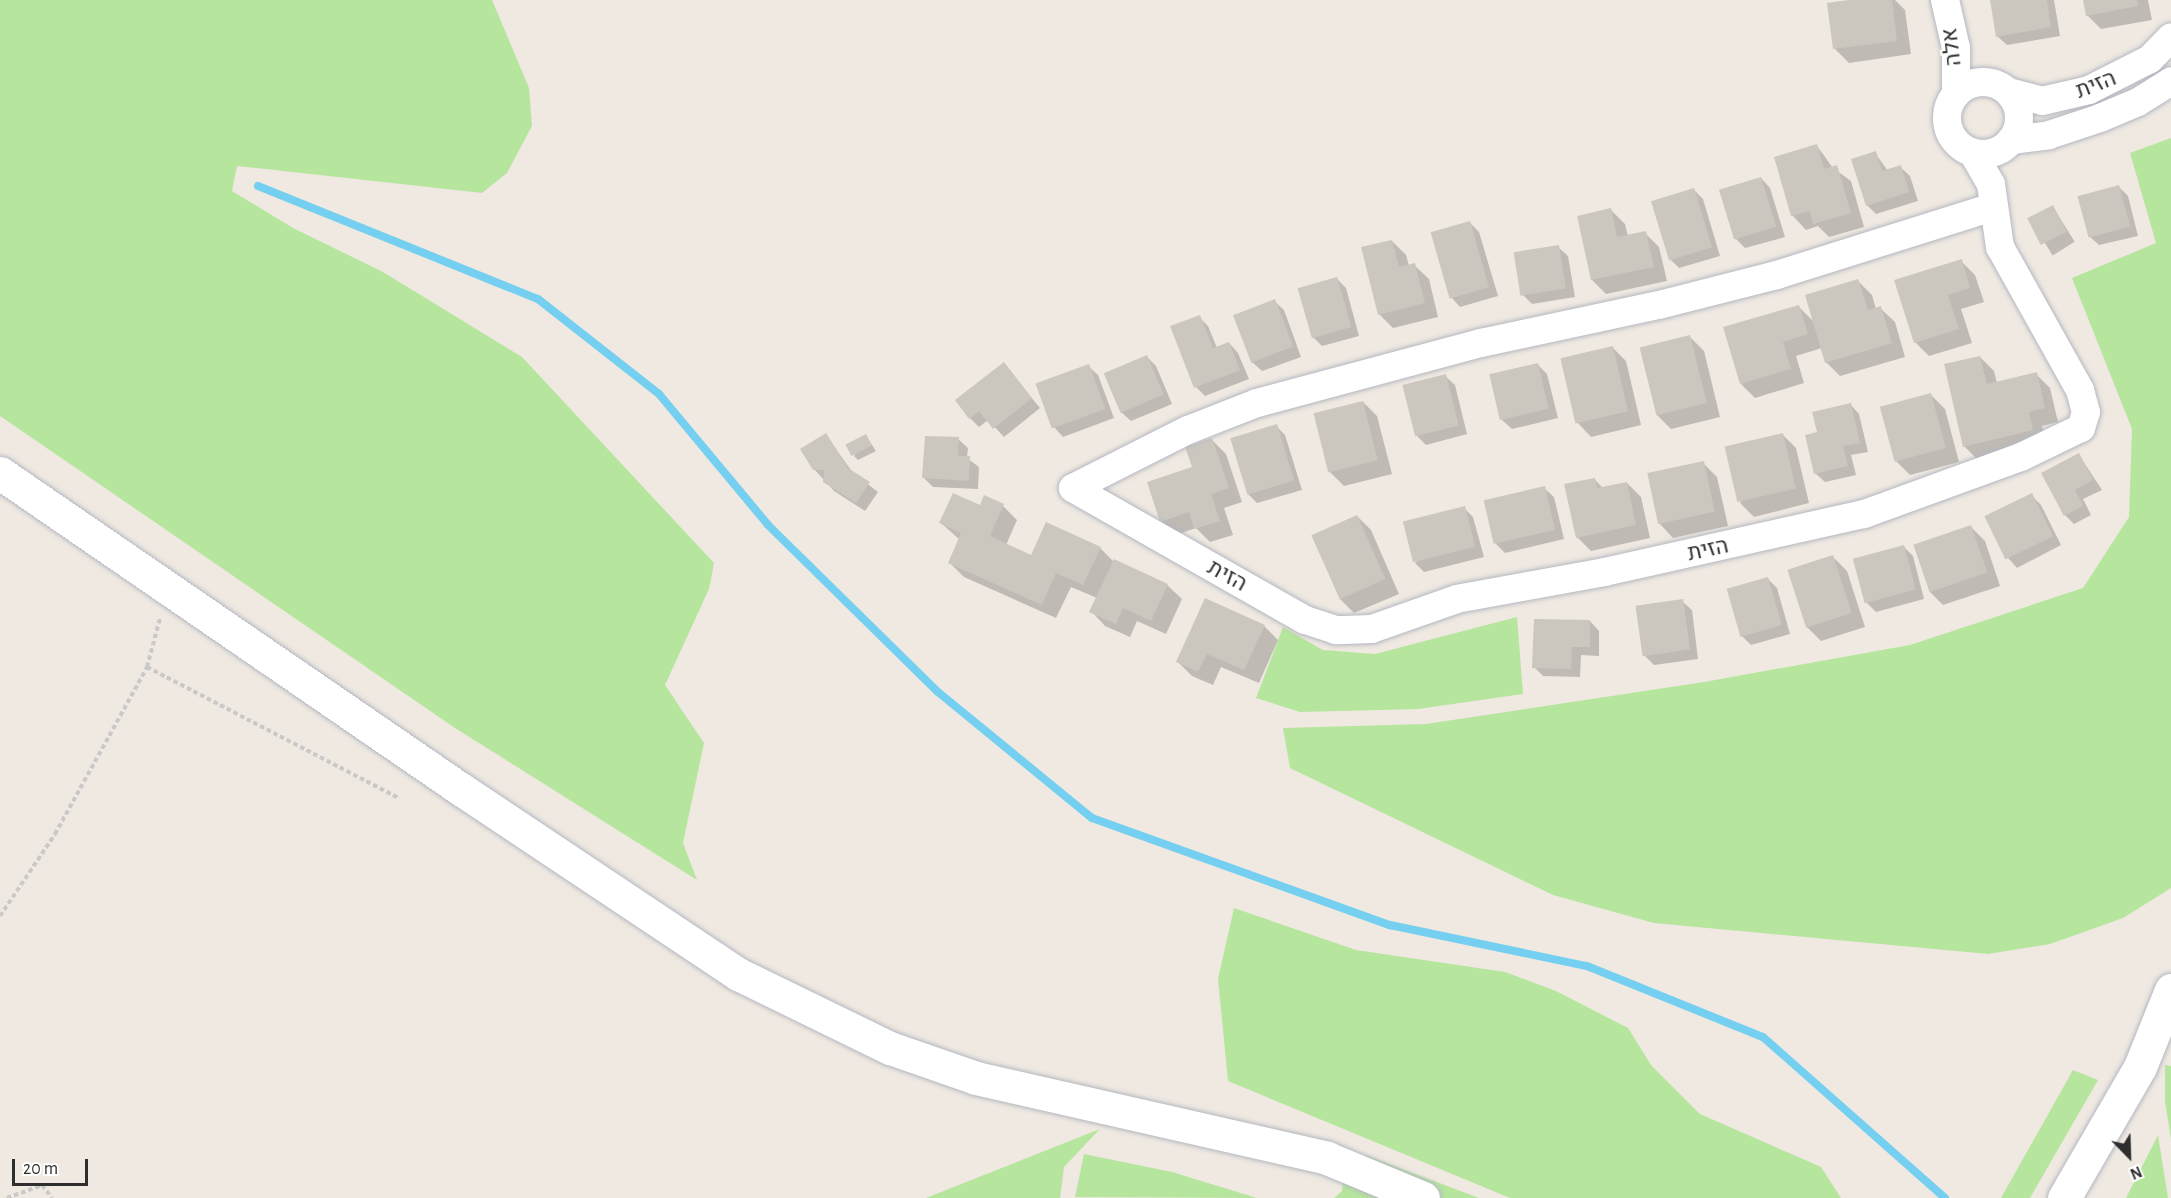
<!DOCTYPE html>
<html>
<head>
<meta charset="utf-8">
<style>
  body { margin:0 }
  #map { position:relative; width:2171px; height:1198px; overflow:hidden; background:#efe9e1; font-family:"Alegreya Sans",Heebo,sans-serif }
  div>[style] { position:absolute }
  [style*='--x'] { left:calc(var(--x)*1px); top:calc(var(--y)*1px); width:calc(var(--w)*1px); rotate:calc(var(--a)*1deg) }
  .green>* { inset:0; background:#b6e59e }
  .shadow>* { inset:0; background:#0003; transform-origin:0 0 }
  .stream>* { height:8px; margin:-4px; padding:0 4px; transform-origin:4px; border-radius:4px; background:#75cff0 }
  .building>* { inset:0; background:#cbc7bf; transform-origin:0 0 }
  .path>* { height:4px; margin-top:-2px; transform-origin:0; background:repeating-linear-gradient(90deg,#c9c9c9 0 4.5px,transparent 0 7.5px) }
  .roads { filter:drop-shadow(0 0 2px #b4b7c1) drop-shadow(0 0 2px #b4b7c1) }
  .street>* { height:28px; margin:-14px; padding:0 14px; transform-origin:14px; border-radius:14px; background:#fff }
  .street>.ring { margin:-14px; padding:0; box-sizing:content-box; background:none; border:28px solid #fff; border-radius:50% }
  .secondary>* { height:33px; margin:-16.5px; padding:0 16.5px; transform-origin:16.5px; border-radius:16.5px; background:#fff }
  span { translate:-50% -50%; white-space:nowrap; text-align:center; line-height:1.15; -webkit-text-stroke:4.5px #fff; paint-order:stroke }
  .street-label { font-size:22px; color:#2e2e2e }
  .north { position:absolute; left:2099px; top:1126px; width:60px; height:60px; -webkit-text-stroke:4px #fff; paint-order:stroke; rotate:157deg; font-size:16px; font-weight:700; line-height:24px; text-align:center; color:#2e2e2e }
  .north::after { content:''; display:block; margin:auto; width:21px; height:27px; background:#2e2e2e; clip-path:polygon(50% 0,100% 100%,50% 72%,0 100%) }
  .scale { position:absolute; left:12px; top:1159px; width:76px; height:27px; box-sizing:border-box; border:3px solid #2e2e2e; border-top:0; padding-left:8px; font-size:18px; line-height:21px; white-space:nowrap; color:#2e2e2e; -webkit-text-stroke:4px #fff; paint-order:stroke }
</style>
</head>
<body>
<div id="map">
  <div class="green">
    <i style="clip-path:polygon(0 0,492px 0,529px 88px,532px 126px,507px 173px,482px 193px,237px 166px,232px 191px,293px 228px,383px 272px,522px 357px,714px 563px,709px 589px,665px 685px,704px 743px,683px 843px,697px 880px,455px 728px,0 416px)"></i>
    <i style="clip-path:polygon(2171px 138px,2171px 888px,2123px 918px,2050px 944px,1988px 954px,1654px 923px,1553px 895px,1290px 768px,1283px 728px,1426px 724px,1704px 682px,1910px 645px,2083px 588px,2129px 517px,2132px 429px,2072px 278px,2156px 243px,2130px 153px)"></i>
    <i style="clip-path:polygon(1517px 617px,1523px 694px,1418px 709px,1300px 712px,1256px 698px,1283px 627px,1323px 650px,1375px 654px)"></i>
    <i style="clip-path:polygon(1234px 908px,1356px 950px,1505px 972px,1556px 991px,1628px 1028px,1651px 1065px,1700px 1114px,1821px 1167px,1841px 1198px,1510px 1198px,1228px 1081px,1218px 979px)"></i>
    <i style="clip-path:polygon(2165px 1065px,2171px 1066px,2171px 1139px,2165px 1101px)"></i>
    <i style="clip-path:polygon(2073px 1070px,2098px 1080px,2030px 1198px,2001px 1198px)"></i>
    <i style="clip-path:polygon(1100px 1129px,1064px 1167px,1060px 1198px,926px 1198px)"></i>
    <i style="clip-path:polygon(2158px 1135px,2168px 1198px,2126px 1198px)"></i>
    <i style="clip-path:polygon(1084px 1154px,1172px 1172px,1257px 1198px,1075px 1197px)"></i>
    <i style="clip-path:polygon(1361px 1156px,1368px 1156px,1479px 1198px,1334px 1198px,1342px 1191px,1344px 1166px)"></i>
  </div>
  <div class="shadow">
    <i style="clip-path:polygon(1860px 0,1895px 0,1905px 10px,1911px 54px,1849px 63px,1835px 49px)"></i>
    <i style="clip-path:polygon(1991px 0,2054px 0,2060px 36px,2007px 45px,1997px 36px)"></i>
    <i style="clip-path:polygon(2084px 0,2148px 0,2152px 20px,2101px 29px,2087px 15px)"></i>
    <i style="clip-path:polygon(1817px 146px,1833px 168px,1851px 181px,1864px 227px,1829px 237px,1818px 226px,1806px 230px,1792px 215px)"></i>
    <i style="clip-path:polygon(1875px 153px,1888px 171px,1900px 167px,1910px 176px,1918px 201px,1876px 214px,1867px 205px)"></i>
    <i style="clip-path:polygon(1761px 178px,1770px 188px,1785px 237px,1745px 248px,1736px 239px)"></i>
    <i style="clip-path:polygon(2119px 187px,2128px 196px,2138px 236px,2099px 245px,2089px 236px)"></i>
    <i style="clip-path:polygon(1694px 190px,1703px 199px,1720px 256px,1679px 268px,1670px 259px,1653px 202px)"></i>
    <i style="left:2053px;top:207px;width:41px;height:26px;rotate:58deg"></i>
    <i style="clip-path:polygon(1611px 210px,1625px 224px,1628px 236px,1645px 233px,1659px 247px,1667px 281px,1606px 294px,1592px 280px)"></i>
    <i style="clip-path:polygon(1470px 223px,1479px 232px,1498px 296px,1460px 307px,1451px 297px)"></i>
    <i style="clip-path:polygon(1392px 241px,1406px 255px,1409px 266px,1414px 265px,1429px 279px,1438px 317px,1393px 328px,1379px 314px)"></i>
    <i style="clip-path:polygon(1558px 247px,1568px 256px,1575px 297px,1532px 304px,1523px 295px)"></i>
    <i style="clip-path:polygon(1961px 261px,1975px 275px,1984px 302px,1961px 309px,1972px 343px,1929px 356px,1915px 342px)"></i>
    <i style="clip-path:polygon(1337px 279px,1346px 288px,1359px 336px,1322px 346px,1313px 337px)"></i>
    <i style="clip-path:polygon(1858px 281px,1872px 295px,1876px 309px,1880px 308px,1895px 322px,1905px 357px,1840px 376px,1826px 362px,1822px 348px,1796px 356px,1804px 383px,1755px 398px,1741px 384px,1799px 307px,1815px 323px)"></i>
    <i style="clip-path:polygon(1274px 301px,1284px 310px,1301px 357px,1262px 371px,1252px 362px)"></i>
    <i style="clip-path:polygon(1199px 317px,1208px 326px,1217px 348px,1229px 343px,1238px 353px,1249px 379px,1205px 396px,1196px 387px)"></i>
    <i style="clip-path:polygon(1690px 337px,1704px 351px,1720px 417px,1671px 429px,1657px 415px)"></i>
    <i style="clip-path:polygon(1612px 347px,1626px 361px,1641px 425px,1591px 437px,1577px 422px)"></i>
    <i style="clip-path:polygon(1147px 357px,1156px 366px,1172px 404px,1131px 421px,1121px 412px)"></i>
    <i style="clip-path:polygon(1980px 357px,1994px 371px,1997px 383px,2036px 374px,2050px 388px,2058px 422px,2042px 426px,2046px 444px,1978px 460px,1964px 446px)"></i>
    <i style="clip-path:polygon(1004px 364px,1040px 408px,1004px 437px,988px 420px,979px 427px,970px 418px)"></i>
    <i style="clip-path:polygon(1537px 364px,1547px 374px,1558px 418px,1512px 429px,1502px 420px)"></i>
    <i style="clip-path:polygon(1088px 366px,1098px 375px,1114px 418px,1063px 437px,1054px 427px,1038px 385px)"></i>
    <i style="clip-path:polygon(1445px 376px,1455px 385px,1467px 434px,1426px 445px,1416px 435px)"></i>
    <i style="clip-path:polygon(1931px 395px,1945px 409px,1959px 462px,1910px 475px,1896px 461px)"></i>
    <i style="clip-path:polygon(1363px 402px,1377px 416px,1392px 474px,1344px 486px,1330px 472px)"></i>
    <i style="clip-path:polygon(1850px 404px,1859px 414px,1868px 452px,1851px 455px,1856px 475px,1825px 482px,1815px 473px,1819px 433px)"></i>
    <i style="clip-path:polygon(1276px 426px,1285px 435px,1302px 490px,1257px 503px,1248px 494px)"></i>
    <i style="clip-path:polygon(1782px 434px,1796px 448px,1809px 503px,1754px 517px,1740px 503px)"></i>
    <i style="clip-path:polygon(826px 435px,853px 473px,878px 492px,865px 511px,834px 491px,814px 469px)"></i>
    <i style="clip-path:polygon(866px 436px,876px 451px,858px 460px,854px 456px)"></i>
    <i style="clip-path:polygon(958px 439px,968px 448px,967px 458px,979px 467px,978px 489px,933px 487px,924px 478px)"></i>
    <i style="clip-path:polygon(1212px 440px,1226px 454px,1242px 502px,1224px 508px,1233px 535px,1210px 542px,1196px 528px,1175px 535px,1161px 521px)"></i>
    <i style="clip-path:polygon(2079px 455px,2102px 490px,2083px 499px,2091px 515px,2074px 524px,2065px 515px)"></i>
    <i style="clip-path:polygon(1703px 463px,1717px 477px,1728px 526px,1673px 538px,1659px 523px)"></i>
    <i style="clip-path:polygon(1594px 479px,1603px 488px,1627px 483px,1641px 497px,1650px 538px,1591px 551px,1577px 537px)"></i>
    <i style="clip-path:polygon(1544px 488px,1554px 497px,1564px 539px,1505px 553px,1496px 544px)"></i>
    <i style="clip-path:polygon(2031px 495px,2041px 505px,2061px 545px,2017px 568px,2008px 558px,1987px 518px)"></i>
    <i style="clip-path:polygon(1003px 506px,1017px 520px,1006px 545px,1032px 557px,1100px 548px,1114px 562px,1167px 585px,1182px 599px,1166px 634px,1137px 621px,1130px 637px,1105px 626px,1091px 611px,1097px 598px,1071px 587px,1056px 618px,964px 577px,950px 563px,960px 540px,941px 523px,981px 507px)"></i>
    <i style="clip-path:polygon(1464px 508px,1473px 517px,1484px 557px,1424px 572px,1415px 563px)"></i>
    <i style="clip-path:polygon(1357px 516px,1371px 530px,1399px 594px,1354px 613px,1340px 599px)"></i>
    <i style="clip-path:polygon(1971px 527px,1985px 541px,2000px 586px,1943px 605px,1929px 591px)"></i>
    <i style="clip-path:polygon(1903px 546px,1913px 556px,1924px 599px,1876px 612px,1866px 602px)"></i>
    <i style="clip-path:polygon(1833px 557px,1847px 571px,1865px 627px,1821px 641px,1807px 627px)"></i>
    <i style="clip-path:polygon(1768px 579px,1777px 588px,1790px 634px,1751px 645px,1742px 636px)"></i>
    <i style="clip-path:polygon(1682px 601px,1692px 610px,1698px 659px,1654px 665px,1644px 655px)"></i>
    <i style="clip-path:polygon(1590px 621px,1599px 631px,1599px 656px,1581px 655px,1580px 677px,1543px 676px,1534px 667px)"></i>
    <i style="clip-path:polygon(1264px 626px,1278px 640px,1259px 683px,1221px 667px,1213px 685px,1192px 676px,1178px 662px)"></i>
  </div>
  <div class="stream">
    <i style="--x:258;--y:186;--w:302;--a:22"></i>
    <i style="--x:538;--y:299;--w:154;--a:38.1"></i>
    <i style="--x:659;--y:394;--w:170;--a:50.2"></i>
    <i style="--x:768;--y:525;--w:238;--a:44.5"></i>
    <i style="--x:938;--y:692;--w:199;--a:39.3"></i>
    <i style="--x:1092;--y:818;--w:317;--a:19.8"></i>
    <i style="--x:1390;--y:925;--w:201;--a:11.8"></i>
    <i style="--x:1587;--y:966;--w:190;--a:22"></i>
    <i style="--x:1763;--y:1037;--w:243;--a:41.5"></i>
  </div>
  <div class="building">
    <i style="clip-path:polygon(1849px 0,1892px 0,1897px 41px,1833px 49px,1827px 3px)"></i>
    <i style="clip-path:polygon(1990px 0,2047px 0,2051px 27px,1996px 37px)"></i>
    <i style="clip-path:polygon(2083px 0,2137px 0,2138px 6px,2086px 16px)"></i>
    <i style="clip-path:polygon(1817px 144px,1824px 169px,1837px 165px,1851px 213px,1813px 224px,1810px 211px,1791px 216px,1774px 157px)"></i>
    <i style="clip-path:polygon(1876px 151px,1882px 171px,1901px 165px,1909px 192px,1866px 206px,1851px 159px)"></i>
    <i style="left:1761px;top:177px;width:52px;height:44px;rotate:73deg"></i>
    <i style="left:2119px;top:185px;width:43px;height:43px;rotate:75deg"></i>
    <i style="left:1694px;top:188px;width:62px;height:45px;rotate:73deg"></i>
    <i style="left:2053px;top:205px;width:30px;height:29px;rotate:63deg"></i>
    <i style="clip-path:polygon(1611px 208px,1617px 237px,1646px 231px,1654px 267px,1591px 280px,1577px 216px)"></i>
    <i style="left:1470px;top:221px;width:69px;height:41px;rotate:74deg"></i>
    <i style="clip-path:polygon(1392px 240px,1399px 267px,1415px 263px,1425px 303px,1378px 315px,1361px 247px)"></i>
    <i style="left:1559px;top:245px;width:44px;height:46px;rotate:81deg"></i>
    <i style="clip-path:polygon(1962px 259px,1970px 288px,1948px 295px,1959px 329px,1914px 343px,1894px 280px)"></i>
    <i style="left:1337px;top:277px;width:52px;height:41px;rotate:74deg"></i>
    <i style="clip-path:polygon(1858px 279px,1868px 310px,1881px 306px,1892px 343px,1825px 363px,1805px 295px)"></i>
    <i style="left:1275px;top:299px;width:51px;height:45px;rotate:69deg"></i>
    <i style="clip-path:polygon(1799px 305px,1808px 334px,1783px 342px,1791px 369px,1740px 384px,1723px 327px)"></i>
    <i style="clip-path:polygon(1200px 315px,1213px 348px,1229px 342px,1240px 370px,1194px 388px,1170px 326px)"></i>
    <i style="left:1690px;top:335px;width:70px;height:52px;rotate:76deg"></i>
    <i style="left:1613px;top:346px;width:67px;height:54px;rotate:77deg"></i>
    <i style="left:1147px;top:355px;width:43px;height:47px;rotate:67deg"></i>
    <i style="clip-path:polygon(1980px 356px,1987px 384px,2037px 372px,2045px 408px,2029px 412px,2033px 430px,1963px 447px,1944px 364px)"></i>
    <i style="clip-path:polygon(1004px 362px,1032px 398px,993px 429px,979px 411px,969px 419px,955px 400px)"></i>
    <i style="left:1538px;top:363px;width:47px;height:50px;rotate:77deg"></i>
    <i style="left:1089px;top:364px;width:48px;height:57px;rotate:70deg"></i>
    <i style="left:1446px;top:374px;width:53px;height:45px;rotate:76deg"></i>
    <i style="left:1931px;top:393px;width:57px;height:53px;rotate:75deg"></i>
    <i style="left:1363px;top:401px;width:61px;height:51px;rotate:76deg"></i>
    <i style="clip-path:polygon(1851px 403px,1860px 443px,1843px 446px,1848px 466px,1814px 474px,1805px 435px,1817px 432px,1812px 412px)"></i>
    <i style="left:1277px;top:424px;width:59px;height:49px;rotate:73deg"></i>
    <i style="clip-path:polygon(826px 433px,848px 468px,870px 482px,856px 503px,823px 482px,824px 470px,813px 470px,800px 449px)"></i>
    <i style="left:1783px;top:433px;width:57px;height:60px;rotate:77deg"></i>
    <i style="left:866px;top:434px;width:13px;height:23px;rotate:63deg"></i>
    <i style="clip-path:polygon(925px 436px,959px 437px,958px 456px,970px 456px,969px 481px,922px 478px)"></i>
    <i style="clip-path:polygon(1212px 438px,1229px 488px,1211px 494px,1220px 521px,1194px 529px,1189px 512px,1160px 522px,1147px 482px,1192px 467px,1185px 447px)"></i>
    <i style="clip-path:polygon(2079px 453px,2093px 480px,2075px 490px,2083px 506px,2064px 516px,2041px 473px)"></i>
    <i style="left:1704px;top:461px;width:52px;height:58px;rotate:78deg"></i>
    <i style="clip-path:polygon(1595px 478px,1597px 488px,1627px 482px,1636px 525px,1576px 538px,1564px 484px)"></i>
    <i style="left:1545px;top:486px;width:45px;height:63px;rotate:77deg"></i>
    <i style="clip-path:polygon(953px 493px,980px 505px,984px 495px,1004px 504px,990px 536px,1031px 555px,1046px 522px,1101px 547px,1083px 585px,1056px 573px,1042px 605px,948px 563px,961px 533px,939px 523px)"></i>
    <i style="left:2032px;top:493px;width:48px;height:53px;rotate:64deg"></i>
    <i style="left:1465px;top:506px;width:42px;height:64px;rotate:76deg"></i>
    <i style="left:1357px;top:515px;width:70px;height:50px;rotate:66deg"></i>
    <i style="left:1971px;top:525px;width:50px;height:61px;rotate:71deg"></i>
    <i style="left:1904px;top:545px;width:46px;height:53px;rotate:75deg"></i>
    <i style="left:1833px;top:555px;width:61px;height:48px;rotate:72deg"></i>
    <i style="clip-path:polygon(1114px 559px,1168px 584px,1151px 621px,1123px 608px,1116px 624px,1089px 612px)"></i>
    <i style="left:1768px;top:577px;width:50px;height:43px;rotate:74deg"></i>
    <i style="clip-path:polygon(1205px 598px,1265px 625px,1244px 670px,1207px 654px,1198px 672px,1176px 662px)"></i>
    <i style="left:1683px;top:599px;width:51px;height:48px;rotate:82deg"></i>
    <i style="clip-path:polygon(1534px 619px,1590px 620px,1590px 647px,1572px 647px,1571px 669px,1532px 668px)"></i>
  </div>
  <div class="path">
    <i style="--x:147;--y:667;--w:284;--a:27.5"></i>
    <i style="--x:0;--y:916;--w:99;--a:-56.1"></i>
    <i style="--x:55;--y:834;--w:191;--a:-61.1"></i>
    <i style="--x:147;--y:667;--w:51;--a:-75.1"></i>
    <i style="--x:7;--y:1198;--w:37;--a:-20"></i>
    <i style="--x:42;--y:1185;--w:16;--a:52"></i>
  </div>
  <div class="roads">
    <div class="street">
      <i style="--x:1945;--y:0;--w:49;--a:77.1"></i>
      <i style="--x:1956;--y:48;--w:45;--a:90"></i>
      <i class="ring" style="left:1947px;top:82px;width:44px;height:44px"></i>
      <i style="--x:2009;--y:92;--w:34;--a:15"></i>
      <i style="--x:2042;--y:101;--w:48;--a:-13.2"></i>
      <i style="--x:2089;--y:90;--w:68;--a:-26.9"></i>
      <i style="--x:2150;--y:59;--w:30;--a:-46"></i>
      <i style="--x:2011;--y:140;--w:38;--a:-7"></i>
      <i style="--x:2049;--y:135;--w:54;--a:-18.4"></i>
      <i style="--x:2100;--y:118;--w:41;--a:-22.8"></i>
      <i style="--x:2138;--y:102;--w:39;--a:-32"></i>
      <i style="--x:1973;--y:153;--w:36;--a:60"></i>
      <i style="--x:1991;--y:184;--w:64;--a:81.9"></i>
      <i style="--x:2000;--y:247;--w:164;--a:60.8"></i>
      <i style="--x:2080;--y:390;--w:23;--a:75"></i>
      <i style="--x:2086;--y:412;--w:17;--a:107"></i>
      <i style="--x:2081;--y:428;--w:67;--a:154.2"></i>
      <i style="--x:2021;--y:457;--w:167;--a:160"></i>
      <i style="--x:1864;--y:514;--w:265;--a:167.4"></i>
      <i style="--x:1605;--y:572;--w:150;--a:169.7"></i>
      <i style="--x:1457;--y:599;--w:90;--a:160.6"></i>
      <i style="--x:1372;--y:629;--w:36;--a:178"></i>
      <i style="--x:1336;--y:630;--w:33;--a:-162"></i>
      <i style="--x:1305;--y:620;--w:267;--a:-150.4"></i>
      <i style="--x:1073;--y:488;--w:129;--a:-26.8"></i>
      <i style="--x:1188;--y:430;--w:74;--a:-21.4"></i>
      <i style="--x:1257;--y:403;--w:232;--a:-15"></i>
      <i style="--x:1481;--y:343;--w:182;--a:-12.1"></i>
      <i style="--x:1659;--y:305;--w:122;--a:-14.3"></i>
      <i style="--x:1777;--y:275;--w:226;--a:-17.5"></i>
    </div>
    <div class="secondary">
      <i style="--x:0;--y:473;--w:560;--a:34.46"></i>
      <i style="--x:462;--y:790;--w:332;--a:33.7"></i>
      <i style="--x:738;--y:974;--w:169;--a:26"></i>
      <i style="--x:890;--y:1048;--w:91;--a:19.2"></i>
      <i style="--x:976;--y:1078;--w:360;--a:12.8"></i>
      <i style="--x:1327;--y:1158;--w:104;--a:22.6"></i>
      <i style="--x:2064;--y:1198;--w:151;--a:-59.9"></i>
      <i style="--x:2140;--y:1067;--w:83;--a:-68.1"></i>
    </div>
  </div>
  <div class="street-label">
    <span style="left:1952px;top:47px;rotate:-97deg">אלה</span>
    <span style="left:2096px;top:85px;rotate:-21deg">הזית</span>
    <span style="left:1708px;top:550px;rotate:-12deg">הזית</span>
    <span style="left:1227px;top:576px;rotate:29deg">הזית</span>
  </div>
  <div class="north">N</div>
  <div class="scale">20 m</div>
</div>
</body>
</html>
